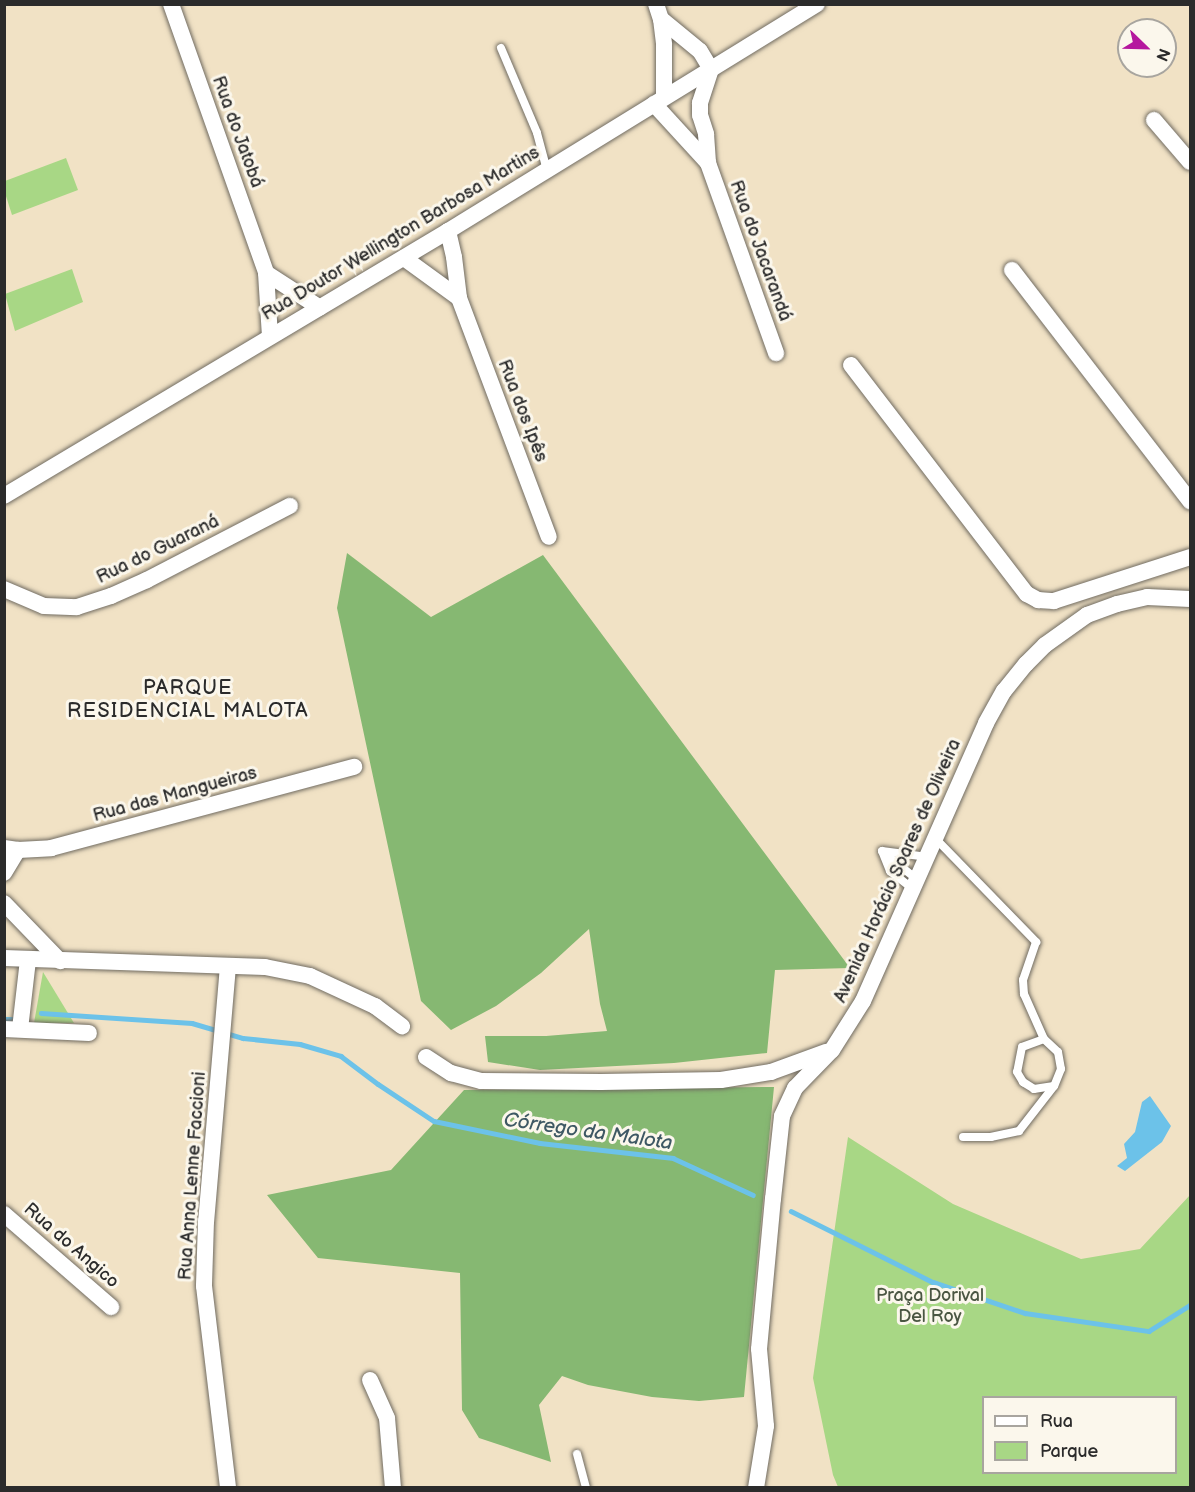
<!DOCTYPE html>
<html>
<head>
<meta charset="utf-8">
<style>
  body { margin:0 }
  #map { position:relative; width:1195px; height:1492px; overflow:hidden; background:#f1e2c5; font-family:"Balsamiq Sans",sans-serif }
  div>[style] { position:absolute }
  [style*='--x'] { left:calc(var(--x)*1px); top:calc(var(--y)*1px); width:calc(var(--w)*1px); rotate:calc(var(--a)*1deg) }
  .green>* { inset:0; background:#a8d785 }
  .forest>* { inset:0; background:#86b872 }
  .water>* { inset:0; background:#6cc2e9 }
  .stream>* { height:4.5px; margin:-2.25px; padding:0 2.25px; transform-origin:2.25px; border-radius:2.25px; background:#6cc2e9 }
  .roads { filter:drop-shadow(0 0 2px #706b61) drop-shadow(0 0 2px #706b61) }
  .service>* { height:8px; margin:-4px; padding:0 4px; transform-origin:4px; border-radius:4px; background:#fff }
  .minor>* { height:16px; margin:-8px; padding:0 8px; transform-origin:8px; border-radius:8px; background:#fff }
  span { translate:-50% -50%; white-space:nowrap; text-align:center; line-height:1.15; -webkit-text-stroke:6px #fbf7ec; paint-order:stroke }
  .street-label { font-size:18px; color:#2b2b2b }
  .park-label { font-size:18px; color:#4a5642 }
  .neighbourhood-label { font-size:20px; color:#2b2b2b; letter-spacing:1.5px }
  .water-label { font-size:20px; color:#3e5864; font-style:italic }
  .frame { position:absolute; inset:0; border:6px solid #2b2b2b; pointer-events:none }
  .legend { position:absolute; left:982px; top:1396px; width:195px; height:78px; box-sizing:border-box; background:#fbf7ec; border:2px solid #a8a59f; margin:0; padding:8px 10px; list-style:none; font-size:18px; color:#2b2b2b }
  .legend li { display:flex; align-items:center; gap:12px; height:30px }
  .legend b { width:30px; border:2px solid #a8a59f }
  .north { position:absolute; left:1117px; top:18px; width:60px; height:60px; box-sizing:border-box; background:#fbf7ec; border:2px solid #a8a59f; border-radius:50%; rotate:113deg; font-size:16px; font-weight:700; line-height:24px; text-align:center; color:#2b2b2b }
  .north::after { content:''; display:block; margin:auto; width:21px; height:27px; background:#b5179e; clip-path:polygon(50% 0,100% 100%,50% 72%,0 100%) }
</style>
</head>
<body>
<div id="map">
  <div class="green">
    <i style="clip-path:polygon(66px 158px,78px 190px,12px 215px,5px 193px,5px 181px)"></i>
    <i style="clip-path:polygon(72px 269px,83px 302px,15px 331px,5px 294px)"></i>
    <i style="clip-path:polygon(43px 972px,74px 1023px,34px 1023px)"></i>
    <i style="clip-path:polygon(evenodd,848px 1137px,953px 1204px,1081px 1259px,1140px 1249px,1190px 1195px,1190px 1487px,838px 1487px,833px 1475px,813px 1378px,848px 1137px,984px 1398px,1176px 1398px,1176px 1472px,984px 1472px,984px 1398px)"></i>
  </div>
  <div class="forest">
    <i style="clip-path:polygon(347px 553px,431px 617px,543px 555px,850px 968px,775px 970px,767px 1053px,674px 1063px,540px 1070px,488px 1062px,485px 1036px,546px 1036px,607px 1031px,600px 1004px,589px 929px,541px 973px,496px 1006px,451px 1030px,421px 1001px,337px 608px)"></i>
    <i style="clip-path:polygon(774px 1087px,744px 1397px,699px 1401px,652px 1397px,588px 1385px,562px 1376px,539px 1405px,551px 1462px,479px 1438px,462px 1410px,460px 1273px,318px 1258px,267px 1195px,391px 1170px,464px 1090px)"></i>
  </div>
  <div class="water">
    <i style="clip-path:polygon(1150px 1096px,1171px 1126px,1162px 1142px,1125px 1171px,1117px 1166px,1127px 1158px,1124px 1144px,1135px 1132px,1142px 1102px)"></i>
  </div>
  <div class="stream">
    <i style="--x:41;--y:1013;--w:151;--a:3.8"></i>
    <i style="--x:192;--y:1023;--w:53;--a:16.4"></i>
    <i style="--x:243;--y:1038;--w:57;--a:6"></i>
    <i style="--x:300;--y:1044;--w:43;--a:16.3"></i>
    <i style="--x:341;--y:1056;--w:46;--a:37.1"></i>
    <i style="--x:378;--y:1084;--w:67;--a:33.5"></i>
    <i style="--x:434;--y:1121;--w:108;--a:11.7"></i>
    <i style="--x:540;--y:1143;--w:134;--a:6.4"></i>
    <i style="--x:673;--y:1158;--w:88;--a:24.8"></i>
    <i style="--x:4;--y:1019;--w:11;--a:0"></i>
    <i style="--x:791;--y:1211;--w:159;--a:26.6"></i>
    <i style="--x:933;--y:1282;--w:97;--a:18.6"></i>
    <i style="--x:1025;--y:1313;--w:125;--a:8.3"></i>
    <i style="--x:1149;--y:1331;--w:49;--a:-32.4"></i>
  </div>
  <div class="roads">
    <div class="service">
      <i style="--x:501;--y:48;--w:92;--a:67"></i>
      <i style="--x:537;--y:133;--w:38;--a:75"></i>
      <i style="--x:936;--y:839;--w:144;--a:45.8"></i>
      <i style="--x:1036;--y:942;--w:40;--a:108.9"></i>
      <i style="--x:1023;--y:980;--w:14;--a:86"></i>
      <i style="--x:1024;--y:994;--w:49;--a:66"></i>
      <i style="--x:1044;--y:1039;--w:19;--a:43"></i>
      <i style="--x:1058;--y:1052;--w:17;--a:80"></i>
      <i style="--x:1061;--y:1069;--w:18;--a:112"></i>
      <i style="--x:1054;--y:1086;--w:57;--a:127.9"></i>
      <i style="--x:1019;--y:1131;--w:29;--a:168"></i>
      <i style="--x:991;--y:1137;--w:28;--a:180"></i>
      <i style="--x:882;--y:851;--w:22;--a:68"></i>
      <i style="--x:890;--y:871;--w:29;--a:38"></i>
      <i style="--x:882;--y:851;--w:46;--a:7.4"></i>
      <i style="--x:884;--y:853;--w:43;--a:38.5"></i>
      <i style="--x:1044;--y:1039;--w:23;--a:160"></i>
      <i style="--x:1022;--y:1047;--w:25;--a:101"></i>
      <i style="--x:1017;--y:1072;--w:12;--a:59"></i>
      <i style="--x:1023;--y:1082;--w:13;--a:32"></i>
      <i style="--x:1034;--y:1089;--w:20;--a:-9"></i>
      <i style="--x:577;--y:1454;--w:35;--a:75"></i>
    </div>
    <div class="minor">
      <i style="--x:171;--y:4;--w:285;--a:70.5"></i>
      <i style="--x:266;--y:273;--w:63;--a:86.4"></i>
      <i style="--x:656;--y:4;--w:16;--a:72"></i>
      <i style="--x:661;--y:19;--w:26;--a:83"></i>
      <i style="--x:664;--y:45;--w:52;--a:90"></i>
      <i style="--x:661;--y:19;--w:50;--a:39.4"></i>
      <i style="--x:700;--y:51;--w:21;--a:59"></i>
      <i style="--x:711;--y:69;--w:36;--a:108"></i>
      <i style="--x:700;--y:103;--w:12;--a:90"></i>
      <i style="--x:700;--y:115;--w:20;--a:72"></i>
      <i style="--x:706;--y:134;--w:29;--a:86"></i>
      <i style="--x:708;--y:163;--w:202;--a:70.3"></i>
      <i style="--x:654;--y:104;--w:80;--a:47.5"></i>
      <i style="--x:1154;--y:120;--w:55;--a:49.4"></i>
      <i style="--x:448;--y:231;--w:27;--a:77"></i>
      <i style="--x:454;--y:257;--w:41;--a:83"></i>
      <i style="--x:459;--y:298;--w:255;--a:69.4"></i>
      <i style="--x:404;--y:258;--w:68;--a:36"></i>
      <i style="--x:1012;--y:270;--w:292;--a:52.4"></i>
      <i style="--x:266;--y:273;--w:64;--a:32.9"></i>
      <i style="--x:851;--y:365;--w:289;--a:52.5"></i>
      <i style="--x:1027;--y:594;--w:13;--a:29"></i>
      <i style="--x:1038;--y:600;--w:16;--a:4"></i>
      <i style="--x:1054;--y:601;--w:143;--a:-17.9"></i>
      <i style="--x:4;--y:496;--w:517;--a:-30.83"></i>
      <i style="--x:448;--y:231;--w:433;--a:-31.6"></i>
      <i style="--x:4;--y:589;--w:43;--a:23"></i>
      <i style="--x:44;--y:606;--w:33;--a:2"></i>
      <i style="--x:77;--y:607;--w:36;--a:-18"></i>
      <i style="--x:111;--y:596;--w:39;--a:-24"></i>
      <i style="--x:147;--y:580;--w:161;--a:-27.4"></i>
      <i style="--x:4;--y:848;--w:14;--a:8"></i>
      <i style="--x:18;--y:850;--w:33;--a:-3"></i>
      <i style="--x:51;--y:848;--w:314;--a:-15"></i>
      <i style="--x:4;--y:873;--w:27;--a:-59"></i>
      <i style="--x:4;--y:903;--w:81;--a:46"></i>
      <i style="--x:4;--y:958;--w:261;--a:2"></i>
      <i style="--x:265;--y:967;--w:46;--a:11.3"></i>
      <i style="--x:310;--y:976;--w:72;--a:24.8"></i>
      <i style="--x:375;--y:1006;--w:34;--a:37"></i>
      <i style="--x:228;--y:966;--w:256;--a:94.9"></i>
      <i style="--x:206;--y:1221;--w:65;--a:91.8"></i>
      <i style="--x:204;--y:1286;--w:203;--a:83.2"></i>
      <i style="--x:4;--y:1029;--w:85;--a:2.7"></i>
      <i style="--x:20;--y:1029;--w:69;--a:-83.4"></i>
      <i style="--x:426;--y:1057;--w:30;--a:33"></i>
      <i style="--x:451;--y:1073;--w:31;--a:15"></i>
      <i style="--x:481;--y:1081;--w:120;--a:0.5"></i>
      <i style="--x:601;--y:1082;--w:120;--a:-1"></i>
      <i style="--x:721;--y:1080;--w:51;--a:-9.1"></i>
      <i style="--x:771;--y:1072;--w:59;--a:-20"></i>
      <i style="--x:4;--y:1214;--w:142;--a:41"></i>
      <i style="--x:370;--y:1380;--w:42;--a:65.9"></i>
      <i style="--x:387;--y:1418;--w:70;--a:85.1"></i>
      <i style="--x:756;--y:1488;--w:63;--a:-80.8"></i>
      <i style="--x:766;--y:1426;--w:77;--a:-95.2"></i>
      <i style="--x:759;--y:1349;--w:151;--a:-84.7"></i>
      <i style="--x:773;--y:1199;--w:83;--a:-83.8"></i>
      <i style="--x:782;--y:1116;--w:31;--a:-65"></i>
      <i style="--x:795;--y:1088;--w:53;--a:-45.8"></i>
      <i style="--x:832;--y:1050;--w:58;--a:-57.7"></i>
      <i style="--x:863;--y:1001;--w:304;--a:-66.1"></i>
      <i style="--x:986;--y:723;--w:37;--a:-61"></i>
      <i style="--x:1004;--y:691;--w:35;--a:-51"></i>
      <i style="--x:1026;--y:664;--w:27;--a:-45"></i>
      <i style="--x:1045;--y:645;--w:52;--a:-35.5"></i>
      <i style="--x:1087;--y:615;--w:32;--a:-20"></i>
      <i style="--x:1117;--y:604;--w:31;--a:-13"></i>
      <i style="--x:1147;--y:597;--w:43;--a:2.7"></i>
    </div>
  </div>
  <div class="street-label">
    <span style="left:237px;top:132px;rotate:70deg">Rua do Jatobá</span>
    <span style="left:401px;top:234px;rotate:-31deg">Rua Doutor Wellington Barbosa Martins</span>
    <span style="left:760px;top:251px;rotate:70deg">Rua do Jacarandá</span>
    <span style="left:522px;top:411px;rotate:69deg">Rua dos Ipês</span>
    <span style="left:158px;top:550px;rotate:-26deg">Rua do Guaraná</span>
    <span style="left:175px;top:795px;rotate:-15deg">Rua das Mangueiras</span>
    <span style="left:898px;top:871px;rotate:-66deg">Avenida Horácio Soares de Oliveira</span>
    <span style="left:193px;top:1176px;rotate:-86deg">Rua Anna Lenne Faccioni</span>
    <span style="left:71px;top:1246px;rotate:41deg">Rua do Angico</span>
  </div>
  <div class="park-label">
    <span style="left:930px;top:1307px">Praça Dorival<br>Del Roy</span>
  </div>
  <div class="neighbourhood-label">
    <span style="left:188px;top:700px">PARQUE<br>RESIDENCIAL MALOTA</span>
  </div>
  <div class="water-label">
    <span style="left:588px;top:1132px;rotate:8deg">Córrego da Malota</span>
  </div>
  <div class="frame"></div>
  <ul class="legend">
  <li><b style="height:8px;background:#fff"></b>Rua</li>
  <li><b style="height:16px;background:#a8d785"></b>Parque</li>
  </ul>
  <div class="north">N</div>
</div>
</body>
</html>
